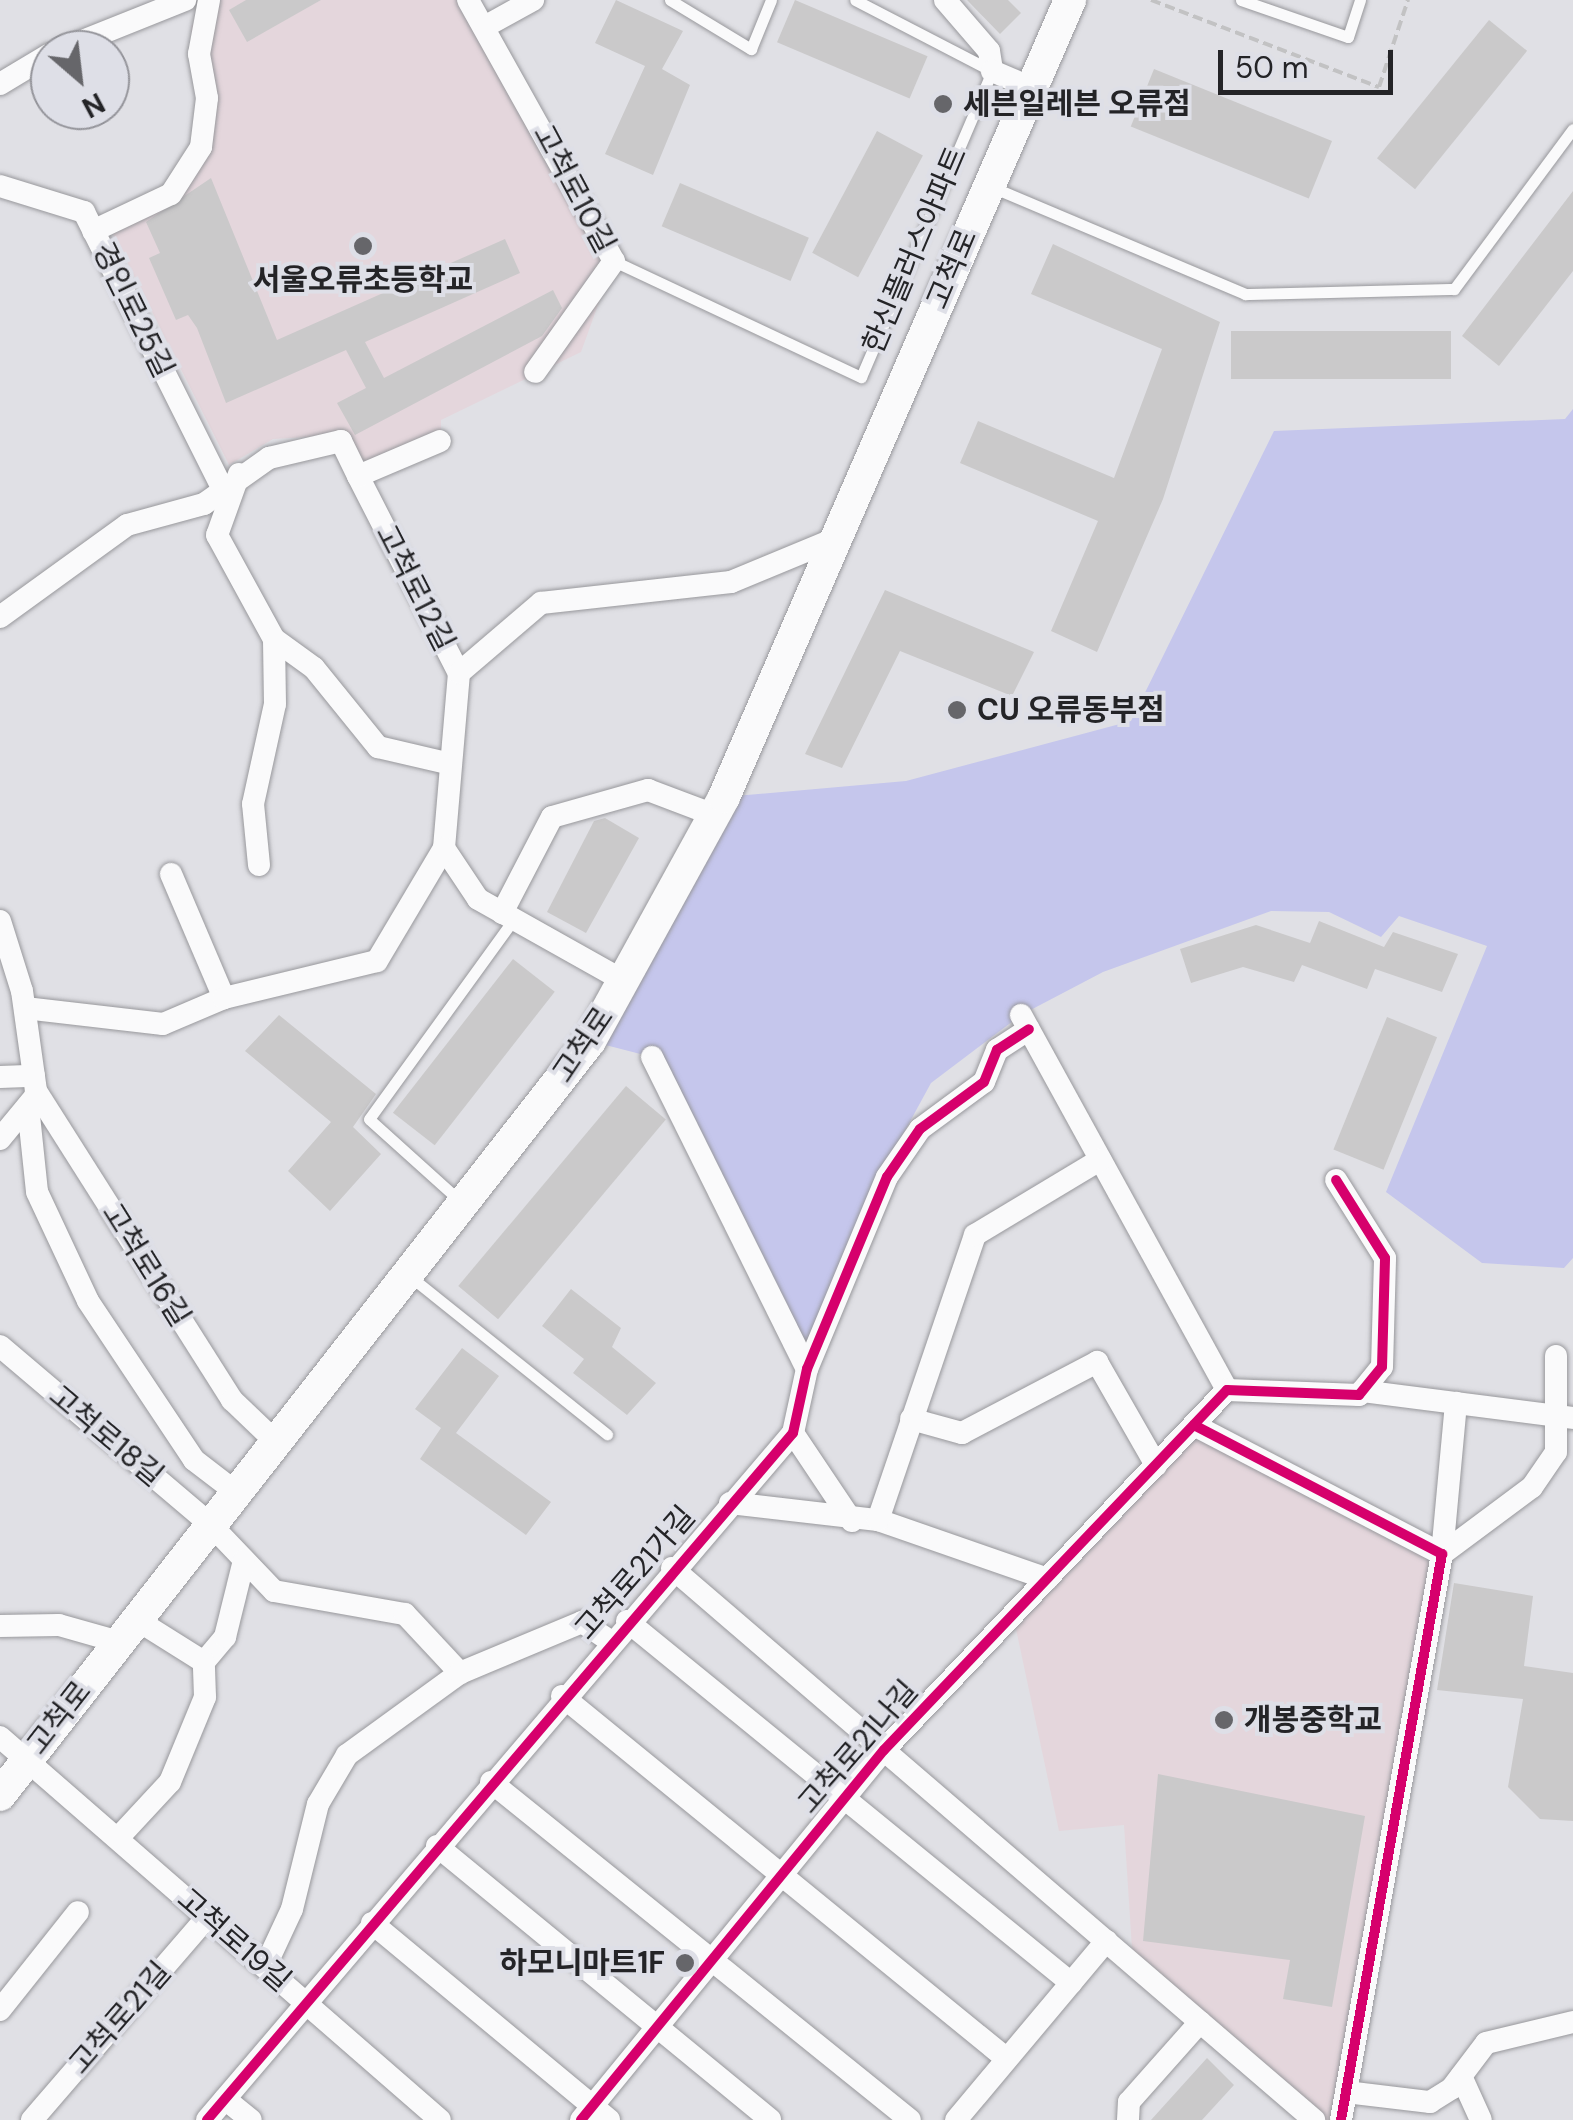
<!DOCTYPE html>
<html>
<head>
<meta charset="utf-8">
<style>
  body { margin:0 }
  #map { position:relative; width:1573px; height:2120px; overflow:hidden; background:#e0e0e5; font-family:"DM Sans","Noto Sans KR",sans-serif }
  div>[style] { position:absolute }
  [style*='--x'] { left:calc(var(--x)*1px); top:calc(var(--y)*1px); width:calc(var(--w)*1px); rotate:calc(var(--a)*1deg) }
  .education>* { inset:0; background:#e4d6dc }
  .green>* { inset:0; background:#c5c6ec }
  .building>* { inset:0; background:#cac9ca; transform-origin:0 0 }
  .path>* { height:4px; margin-top:-2px; transform-origin:0; background:repeating-linear-gradient(90deg,#c2c2c3 0 10px,transparent 0 15px) }
  .roads { filter:drop-shadow(0 0 2px #98989c) drop-shadow(0 0 2px #98989c) }
  .service>* { height:11px; margin:-5.5px; padding:0 5.5px; transform-origin:5.5px; border-radius:5.5px; background:#fafafb }
  .minor>* { height:22px; margin:-11px; padding:0 11px; transform-origin:11px; border-radius:11px; background:#fafafb }
  .secondary>* { height:32px; margin:-16px; padding:0 16px; transform-origin:16px; border-radius:16px; background:#fafafb }
  .cycleway>* { height:10px; margin:-5px; padding:0 5px; transform-origin:5px; border-radius:5px; background:#d6006c }
  .dots>* { width:28px; height:28px; translate:-50% -50%; box-sizing:border-box; border:5px solid #dedfe7; border-radius:50% }
  span { translate:-50% -50%; white-space:nowrap; text-align:center; line-height:1.15; -webkit-text-stroke:8px #dedfe7; paint-order:stroke }
  .poi-label { font-size:30px; color:#242427; font-weight:700 }
  .left { translate:0 -50%; text-align:left }
  .right { translate:-100% -50%; text-align:right }
  .street-label { font-size:30px; color:#242427 }
  .north { position:absolute; left:30px; top:30px; width:100px; height:100px; box-sizing:border-box; background:#dedfe7; border:2px solid #94949a; border-radius:50%; rotate:152deg; font-size:28px; font-weight:700; line-height:40px; text-align:center; color:#242427 }
  .north::after { content:''; display:block; margin:auto; width:35px; height:45px; background:#66666a; clip-path:polygon(50% 0,100% 100%,50% 72%,0 100%) }
  .scale { position:absolute; left:1218px; top:50px; width:175px; height:45px; box-sizing:border-box; border:5px solid #242427; border-top:0; padding-left:12px; font-size:30px; line-height:35px; white-space:nowrap; color:#242427; -webkit-text-stroke:8px #dedfe7; paint-order:stroke }
</style>
</head>
<body>
<div id="map">
  <div class="education">
    <i style="clip-path:polygon(205px 0,470px 0,614px 261px,581px 352px,441px 420px,441px 436px,365px 469px,344px 435px,273px 439px,229px 465px,111px 230px,171px 194px,201px 147px,191px 27px)"></i>
    <i style="clip-path:polygon(1194px 1425px,1442px 1554px,1341px 2120px,1314px 2120px,1133px 1964px,1124px 1825px,1059px 1831px,1013px 1615px)"></i>
  </div>
  <div class="green">
    <i style="clip-path:polygon(1573px 409px,1573px 1258px,1564px 1268px,1482px 1263px,1386px 1192px,1487px 946px,1399px 916px,1381px 937px,1329px 912px,1271px 911px,1103px 972px,1021px 1015px,931px 1083px,865px 1204px,807px 1369px,652px 1057px,590px 1041px,724px 797px,906px 781px,1131px 721px,1274px 431px,1565px 419px)"></i>
  </div>
  <div class="building">
    <i style="clip-path:polygon(246px 0,321px 0,247px 42px,229px 10px)"></i>
    <i style="clip-path:polygon(616px 0,683px 31px,662px 69px,690px 85px,653px 175px,605px 154px,645px 66px,595px 43px)"></i>
    <i style="left:795px;top:0;width:144px;height:46px;rotate:23deg"></i>
    <i style="clip-path:polygon(967px 0,1008px 0,1021px 13px,1000px 34px)"></i>
    <i style="left:1489px;top:20px;width:49px;height:178px;rotate:39deg"></i>
    <i style="left:1154px;top:69px;width:192px;height:62px;rotate:22deg"></i>
    <i style="left:877px;top:131px;width:52px;height:138px;rotate:28deg"></i>
    <i style="clip-path:polygon(211px 178px,277px 340px,505px 239px,520px 273px,365px 342px,384px 378px,553px 290px,562px 308px,542px 336px,355px 435px,337px 403px,366px 388px,346px 350px,226px 403px,197px 328px,188px 315px,176px 320px,149px 258px,160px 253px,146px 222px)"></i>
    <i style="left:680px;top:183px;width:140px;height:47px;rotate:23deg"></i>
    <i style="clip-path:polygon(1573px 191px,1573px 271px,1499px 366px,1462px 336px)"></i>
    <i style="clip-path:polygon(1053px 244px,1220px 322px,1163px 499px,1097px 652px,1051px 631px,1098px 521px,960px 463px,978px 421px,1114px 478px,1162px 349px,1031px 294px)"></i>
    <i style="left:1231px;top:331px;width:220px;height:48px"></i>
    <i style="clip-path:polygon(885px 590px,1034px 652px,1012px 696px,900px 651px,842px 768px,805px 754px)"></i>
    <i style="clip-path:polygon(605px 818px,639px 838px,586px 933px,547px 912px,594px 821px)"></i>
    <i style="clip-path:polygon(1319px 921px,1384px 947px,1393px 932px,1458px 954px,1442px 992px,1375px 969px,1367px 989px,1302px 965px,1294px 982px,1243px 967px,1191px 983px,1180px 949px,1256px 925px,1310px 943px)"></i>
    <i style="left:513px;top:959px;width:53px;height:195px;rotate:38deg"></i>
    <i style="clip-path:polygon(279px 1015px,376px 1094px,353px 1127px,381px 1154px,330px 1211px,288px 1171px,331px 1122px,245px 1051px)"></i>
    <i style="left:1387px;top:1017px;width:54px;height:143px;rotate:22deg"></i>
    <i style="left:626px;top:1086px;width:52px;height:261px;rotate:40deg"></i>
    <i style="clip-path:polygon(571px 1289px,621px 1328px,612px 1347px,656px 1383px,627px 1415px,573px 1373px,584px 1359px,542px 1326px)"></i>
    <i style="clip-path:polygon(462px 1348px,499px 1376px,456px 1433px,551px 1502px,526px 1535px,420px 1459px,441px 1428px,415px 1409px)"></i>
    <i style="clip-path:polygon(1454px 1583px,1533px 1596px,1524px 1666px,1573px 1673px,1573px 1821px,1540px 1819px,1508px 1787px,1523px 1699px,1437px 1690px)"></i>
    <i style="clip-path:polygon(1158px 1774px,1365px 1816px,1332px 2007px,1283px 1999px,1290px 1960px,1143px 1941px)"></i>
    <i style="clip-path:polygon(1207px 2058px,1234px 2085px,1202px 2120px,1151px 2120px)"></i>
  </div>
  <div class="path">
    <i style="--x:1151;--y:0;--w:244;--a:20.9"></i>
    <i style="--x:1379;--y:87;--w:92;--a:-71.6"></i>
  </div>
  <div class="roads">
    <div class="service">
      <i style="--x:670;--y:0;--w:95;--a:31.2"></i>
      <i style="--x:751;--y:49;--w:53;--a:-67.8"></i>
      <i style="--x:1241;--y:0;--w:113;--a:19.1"></i>
      <i style="--x:1348;--y:37;--w:39;--a:-72"></i>
      <i style="--x:992;--y:187;--w:275;--a:22.9"></i>
      <i style="--x:1245;--y:294;--w:209;--a:-1.4"></i>
      <i style="--x:1454;--y:289;--w:199;--a:-53.4"></i>
      <i style="--x:614;--y:261;--w:273;--a:25.2"></i>
      <i style="--x:861;--y:377;--w:333;--a:-66.8"></i>
      <i style="--x:992;--y:71;--w:154;--a:-152.6"></i>
      <i style="--x:460;--y:1201;--w:122;--a:-138"></i>
      <i style="--x:369;--y:1119;--w:247;--a:-54.1"></i>
      <i style="--x:412;--y:1278;--w:250;--a:38.7"></i>
    </div>
    <div class="minor">
      <i style="--x:468;--y:0;--w:299;--a:60.8"></i>
      <i style="--x:614;--y:261;--w:136;--a:125.4"></i>
      <i style="--x:945;--y:0;--w:67;--a:49.2"></i>
      <i style="--x:989;--y:51;--w:20;--a:81"></i>
      <i style="--x:992;--y:71;--w:43;--a:23"></i>
      <i style="--x:486;--y:26;--w:54;--a:-29"></i>
      <i style="--x:60;--y:50;--w:135;--a:-21.8"></i>
      <i style="--x:0;--y:84;--w:58;--a:-31"></i>
      <i style="--x:0;--y:186;--w:88;--a:17.2"></i>
      <i style="--x:84;--y:212;--w:306;--a:63.4"></i>
      <i style="--x:93;--y:231;--w:86;--a:-25.4"></i>
      <i style="--x:171;--y:194;--w:56;--a:-57.4"></i>
      <i style="--x:201;--y:147;--w:49;--a:-83"></i>
      <i style="--x:207;--y:98;--w:45;--a:-100.3"></i>
      <i style="--x:199;--y:54;--w:55;--a:-79.5"></i>
      <i style="--x:239;--y:474;--w:65;--a:109.8"></i>
      <i style="--x:217;--y:535;--w:119;--a:61.3"></i>
      <i style="--x:274;--y:639;--w:49;--a:35.9"></i>
      <i style="--x:314;--y:668;--w:102;--a:51"></i>
      <i style="--x:378;--y:747;--w:71;--a:13.1"></i>
      <i style="--x:358;--y:476;--w:221;--a:62.9"></i>
      <i style="--x:459;--y:673;--w:176;--a:94.9"></i>
      <i style="--x:444;--y:848;--w:61;--a:56.3"></i>
      <i style="--x:478;--y:899;--w:167;--a:29.3"></i>
      <i style="--x:0;--y:617;--w:157;--a:-35.9"></i>
      <i style="--x:127;--y:525;--w:80;--a:-15.3"></i>
      <i style="--x:204;--y:504;--w:80;--a:-35.3"></i>
      <i style="--x:269;--y:458;--w:74;--a:-13.3"></i>
      <i style="--x:341;--y:441;--w:39;--a:64"></i>
      <i style="--x:358;--y:476;--w:89;--a:-23.1"></i>
      <i style="--x:459;--y:673;--w:108;--a:-40.5"></i>
      <i style="--x:541;--y:603;--w:191;--a:-6.3"></i>
      <i style="--x:731;--y:582;--w:113;--a:-22.5"></i>
      <i style="--x:259;--y:865;--w:61;--a:-95.6"></i>
      <i style="--x:253;--y:804;--w:102;--a:-77.6"></i>
      <i style="--x:275;--y:704;--w:65;--a:-90.9"></i>
      <i style="--x:171;--y:874;--w:135;--a:66.9"></i>
      <i style="--x:502;--y:913;--w:108;--a:-62.5"></i>
      <i style="--x:552;--y:817;--w:100;--a:-15.7"></i>
      <i style="--x:648;--y:790;--w:71;--a:20.7"></i>
      <i style="--x:0;--y:921;--w:73;--a:72.6"></i>
      <i style="--x:22;--y:991;--w:101;--a:82"></i>
      <i style="--x:36;--y:1091;--w:366;--a:57.6"></i>
      <i style="--x:232;--y:1400;--w:61;--a:43.7"></i>
      <i style="--x:25;--y:1008;--w:139;--a:6.6"></i>
      <i style="--x:163;--y:1024;--w:66;--a:-23.1"></i>
      <i style="--x:224;--y:998;--w:157;--a:-13.6"></i>
      <i style="--x:377;--y:961;--w:131;--a:-59.3"></i>
      <i style="--x:1021;--y:1015;--w:428;--a:61.2"></i>
      <i style="--x:652;--y:1057;--w:348;--a:63.6"></i>
      <i style="--x:0;--y:1077;--w:34;--a:-2"></i>
      <i style="--x:28;--y:1106;--w:86;--a:84"></i>
      <i style="--x:37;--y:1192;--w:120;--a:64.9"></i>
      <i style="--x:88;--y:1301;--w:191;--a:56.3"></i>
      <i style="--x:194;--y:1460;--w:54;--a:37.5"></i>
      <i style="--x:0;--y:1139;--w:52;--a:-50.5"></i>
      <i style="--x:0;--y:1346;--w:277;--a:40.3"></i>
      <i style="--x:211;--y:1525;--w:91;--a:46.3"></i>
      <i style="--x:274;--y:1591;--w:133;--a:10"></i>
      <i style="--x:405;--y:1614;--w:81;--a:47"></i>
      <i style="--x:1362;--y:1391;--w:213;--a:7.3"></i>
      <i style="--x:911;--y:1419;--w:53;--a:15.4"></i>
      <i style="--x:962;--y:1433;--w:153;--a:-27.7"></i>
      <i style="--x:1097;--y:1362;--w:119;--a:60.2"></i>
      <i style="--x:1194;--y:1425;--w:280;--a:27.5"></i>
      <i style="--x:1442;--y:1554;--w:575;--a:100.12"></i>
      <i style="--x:793;--y:1433;--w:106;--a:56.2"></i>
      <i style="--x:730;--y:1503;--w:149;--a:6.6"></i>
      <i style="--x:878;--y:1520;--w:179;--a:19.2"></i>
      <i style="--x:878;--y:1520;--w:301;--a:-71.2"></i>
      <i style="--x:975;--y:1235;--w:146;--a:-31"></i>
      <i style="--x:1442;--y:1554;--w:112;--a:-36.7"></i>
      <i style="--x:1532;--y:1487;--w:42;--a:-55.6"></i>
      <i style="--x:1556;--y:1452;--w:96;--a:-90"></i>
      <i style="--x:1442;--y:1554;--w:152;--a:-84.7"></i>
      <i style="--x:672;--y:1568;--w:847;--a:40.69"></i>
      <i style="--x:627;--y:1621;--w:573;--a:39.19"></i>
      <i style="--x:0;--y:1626;--w:59;--a:-1"></i>
      <i style="--x:59;--y:1625;--w:62;--a:15.8"></i>
      <i style="--x:204;--y:1662;--w:33;--a:-50"></i>
      <i style="--x:225;--y:1637;--w:79;--a:-76.1"></i>
      <i style="--x:562;--y:1696;--w:574;--a:39.21"></i>
      <i style="--x:0;--y:1737;--w:583;--a:41.04"></i>
      <i style="--x:491;--y:1782;--w:538;--a:38.89"></i>
      <i style="--x:118;--y:1838;--w:76;--a:-47.1"></i>
      <i style="--x:170;--y:1782;--w:92;--a:-67.6"></i>
      <i style="--x:205;--y:1697;--w:35;--a:-92"></i>
      <i style="--x:204;--y:1662;--w:79;--a:-147.9"></i>
      <i style="--x:437;--y:1846;--w:431;--a:39.4"></i>
      <i style="--x:372;--y:1923;--w:308;--a:39.7"></i>
      <i style="--x:265;--y:1967;--w:64;--a:-65"></i>
      <i style="--x:292;--y:1909;--w:108;--a:-76.1"></i>
      <i style="--x:318;--y:1804;--w:57;--a:-59.4"></i>
      <i style="--x:347;--y:1755;--w:140;--a:-36"></i>
      <i style="--x:460;--y:1673;--w:132;--a:-22.7"></i>
      <i style="--x:582;--y:1622;--w:34;--a:34"></i>
      <i style="--x:0;--y:2010;--w:125;--a:-51.5"></i>
      <i style="--x:1461;--y:2076;--w:48;--a:65.6"></i>
      <i style="--x:1346;--y:2092;--w:85;--a:6.8"></i>
      <i style="--x:1430;--y:2102;--w:26;--a:-32"></i>
      <i style="--x:1452;--y:2088;--w:56;--a:-52.9"></i>
      <i style="--x:1486;--y:2043;--w:89;--a:-13.6"></i>
      <i style="--x:225;--y:2099;--w:33;--a:39"></i>
      <i style="--x:32;--y:2120;--w:269;--a:-49.2"></i>
      <i style="--x:207;--y:2120;--w:903;--a:-49.54"></i>
      <i style="--x:793;--y:1433;--w:66;--a:-77.7"></i>
      <i style="--x:807;--y:1369;--w:208;--a:-67.4"></i>
      <i style="--x:887;--y:1177;--w:58;--a:-55.5"></i>
      <i style="--x:920;--y:1129;--w:79;--a:-36.3"></i>
      <i style="--x:984;--y:1082;--w:35;--a:-68"></i>
      <i style="--x:997;--y:1050;--w:38;--a:-33"></i>
      <i style="--x:581;--y:2120;--w:478;--a:-50.7"></i>
      <i style="--x:884;--y:1750;--w:497;--a:-46.4"></i>
      <i style="--x:1227;--y:1390;--w:132;--a:2.2"></i>
      <i style="--x:1359;--y:1395;--w:36;--a:-51"></i>
      <i style="--x:1382;--y:1367;--w:109;--a:-88.4"></i>
      <i style="--x:1385;--y:1258;--w:92;--a:-122.1"></i>
      <i style="--x:956;--y:2120;--w:234;--a:-50"></i>
      <i style="--x:1128;--y:2120;--w:18;--a:-87"></i>
      <i style="--x:1129;--y:2102;--w:107;--a:-48.4"></i>
    </div>
    <div class="secondary">
      <i style="--x:0;--y:1795;--w:957;--a:-51.96"></i>
      <i style="--x:590;--y:1041;--w:278;--a:-61.2"></i>
      <i style="--x:724;--y:797;--w:869;--a:-66.53"></i>
    </div>
  </div>
  <div class="cycleway">
    <i style="--x:1194;--y:1425;--w:280;--a:27.5"></i>
    <i style="--x:1442;--y:1554;--w:575;--a:100.12"></i>
    <i style="--x:207;--y:2120;--w:903;--a:-49.54"></i>
    <i style="--x:793;--y:1433;--w:66;--a:-77.7"></i>
    <i style="--x:807;--y:1369;--w:208;--a:-67.4"></i>
    <i style="--x:887;--y:1177;--w:58;--a:-55.5"></i>
    <i style="--x:920;--y:1129;--w:79;--a:-36.3"></i>
    <i style="--x:984;--y:1082;--w:35;--a:-68"></i>
    <i style="--x:997;--y:1050;--w:38;--a:-33"></i>
    <i style="--x:581;--y:2120;--w:478;--a:-50.7"></i>
    <i style="--x:884;--y:1750;--w:497;--a:-46.4"></i>
    <i style="--x:1227;--y:1390;--w:132;--a:2.2"></i>
    <i style="--x:1359;--y:1395;--w:36;--a:-51"></i>
    <i style="--x:1382;--y:1367;--w:109;--a:-88.4"></i>
    <i style="--x:1385;--y:1258;--w:92;--a:-122.1"></i>
  </div>
  <div class="dots">
    <i style="left:943px;top:104px;background:#66666a"></i>
    <i style="left:363px;top:246px;background:#66666a"></i>
    <i style="left:957px;top:710px;background:#66666a"></i>
    <i style="left:1224px;top:1720px;background:#66666a"></i>
    <i style="left:685px;top:1963px;background:#66666a"></i>
  </div>
  <div class="poi-label">
    <span class="left" style="left:963px;top:104px">세븐일레븐 오류점</span>
    <span style="left:363px;top:280px">서울오류초등학교</span>
    <span class="left" style="left:977px;top:710px">CU 오류동부점</span>
    <span class="left" style="left:1244px;top:1720px">개봉중학교</span>
    <span class="right" style="left:665px;top:1963px">하모니마트1F</span>
  </div>
  <div class="street-label">
    <span style="left:574px;top:189px;rotate:62deg">고척로10길</span>
    <span style="left:915px;top:250px;rotate:-67deg">한신플러스아파트</span>
    <span style="left:952px;top:269px;rotate:-67deg">고척로</span>
    <span style="left:133px;top:310px;rotate:64deg">경인로25길</span>
    <span style="left:415px;top:588px;rotate:63deg">고척로12길</span>
    <span style="left:583px;top:1045px;rotate:-56deg">고척로</span>
    <span style="left:146px;top:1265px;rotate:58deg">고척로16길</span>
    <span style="left:106px;top:1436px;rotate:40deg">고척로18길</span>
    <span style="left:635px;top:1573px;rotate:-49deg">고척로21가길</span>
    <span style="left:59px;top:1718px;rotate:-52deg">고척로</span>
    <span style="left:858px;top:1747px;rotate:-49deg">고척로21나길</span>
    <span style="left:234px;top:1940px;rotate:41deg">고척로19길</span>
    <span style="left:120px;top:2018px;rotate:-49deg">고척로21길</span>
  </div>
  <div class="north">N</div>
  <div class="scale">50 m</div>
</div>
</body>
</html>
